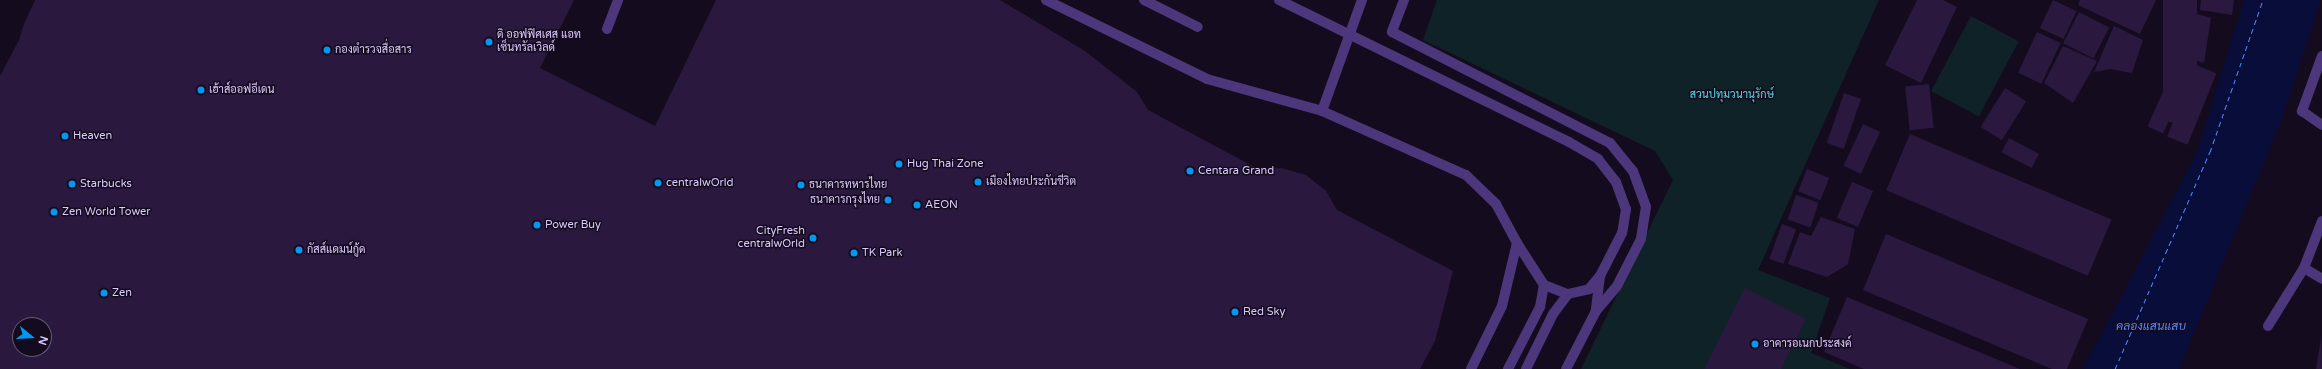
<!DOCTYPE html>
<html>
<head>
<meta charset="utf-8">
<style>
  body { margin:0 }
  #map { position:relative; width:2322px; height:369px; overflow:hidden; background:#140c1e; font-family:"Varela Round",Sarabun,sans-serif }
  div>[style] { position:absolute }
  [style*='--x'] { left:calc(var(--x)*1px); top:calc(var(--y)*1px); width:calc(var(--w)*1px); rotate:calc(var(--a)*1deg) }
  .green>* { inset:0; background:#0f2227; transform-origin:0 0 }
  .water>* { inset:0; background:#090d39 }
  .ferry>* { height:1px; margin-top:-0.5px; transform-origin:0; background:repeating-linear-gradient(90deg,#5883fd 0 5px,transparent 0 9px) }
  .building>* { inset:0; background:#2a183e; transform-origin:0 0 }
  .service>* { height:10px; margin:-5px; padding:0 5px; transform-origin:5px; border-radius:5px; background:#4d377c }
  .dots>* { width:11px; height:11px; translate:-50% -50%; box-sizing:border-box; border:2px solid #140c1e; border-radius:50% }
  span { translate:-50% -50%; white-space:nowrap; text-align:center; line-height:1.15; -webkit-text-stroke:3px #140c1e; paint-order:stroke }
  .poi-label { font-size:11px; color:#dec9fe }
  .left { translate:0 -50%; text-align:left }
  .right { translate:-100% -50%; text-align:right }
  .park-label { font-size:11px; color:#57d9dd }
  .water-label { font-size:12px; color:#5883fd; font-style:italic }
  .north { position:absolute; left:12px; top:317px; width:40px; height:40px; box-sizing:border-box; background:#140c1e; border:1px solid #655878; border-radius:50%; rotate:108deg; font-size:11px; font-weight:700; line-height:16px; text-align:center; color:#dec9fe }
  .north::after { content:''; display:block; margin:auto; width:14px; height:18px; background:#0298f1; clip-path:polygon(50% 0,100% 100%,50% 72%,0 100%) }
</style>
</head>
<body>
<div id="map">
  <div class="green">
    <i style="clip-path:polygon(1437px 0,1879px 0,1758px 270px,1830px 298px,1811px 353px,1850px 369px,1581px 369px,1673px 180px,1655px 151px,1423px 40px)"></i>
    <i style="left:1971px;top:16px;width:54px;height:85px;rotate:28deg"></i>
  </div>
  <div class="water">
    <i style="clip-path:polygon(2244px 0,2321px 0,2282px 119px,2179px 369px,2083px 369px,2197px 152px)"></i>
  </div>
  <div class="ferry">
    <i style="--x:2115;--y:369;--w:237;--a:-66.4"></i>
    <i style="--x:2210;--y:152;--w:161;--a:-70.8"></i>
  </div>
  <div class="building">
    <i style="clip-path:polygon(evenodd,35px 0,574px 0,540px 68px,655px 126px,716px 0,1000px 0,1085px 51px,1137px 92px,1148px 110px,1260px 170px,1281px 168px,1306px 175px,1326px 191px,1337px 210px,1453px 271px,1435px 341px,1420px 369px,0 369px,0 76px,19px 40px,24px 24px,35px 0,20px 325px,44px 325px,44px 349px,20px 349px,20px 325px)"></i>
    <i style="clip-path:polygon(1917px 0,1943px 0,1957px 7px,1921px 83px,1885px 65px)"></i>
    <i style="left:2053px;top:0;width:26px;height:31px;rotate:25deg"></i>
    <i style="clip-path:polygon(2080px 0,2156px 0,2140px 34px,2078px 5px)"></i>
    <i style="left:2163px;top:0;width:34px;height:122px"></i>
    <i style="clip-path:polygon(2201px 0,2234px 0,2232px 15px,2200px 10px)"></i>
    <i style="left:2079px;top:12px;width:34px;height:35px;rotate:27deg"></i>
    <i style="clip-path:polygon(2197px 14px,2211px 18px,2204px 63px,2179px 55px)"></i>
    <i style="clip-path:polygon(2114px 26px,2143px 40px,2132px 73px,2110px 69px,2094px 72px)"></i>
    <i style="left:2037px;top:32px;width:26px;height:45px;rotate:25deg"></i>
    <i style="clip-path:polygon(2063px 46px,2097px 61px,2073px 103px,2044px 83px)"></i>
    <i style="left:2178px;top:58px;width:17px;height:75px;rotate:24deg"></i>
    <i style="left:2196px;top:65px;width:22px;height:77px;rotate:22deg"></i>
    <i style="left:1929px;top:84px;width:44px;height:24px;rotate:84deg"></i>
    <i style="left:2005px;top:88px;width:25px;height:46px;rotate:32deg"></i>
    <i style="left:1844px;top:93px;width:18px;height:53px;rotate:19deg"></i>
    <i style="left:1863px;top:124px;width:19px;height:46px;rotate:25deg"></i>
    <i style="left:1910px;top:134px;width:219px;height:61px;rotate:23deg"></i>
    <i style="left:2009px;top:138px;width:34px;height:16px;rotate:28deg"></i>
    <i style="left:1807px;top:169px;width:24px;height:24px;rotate:22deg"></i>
    <i style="left:1852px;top:182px;width:23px;height:39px;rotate:23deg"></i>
    <i style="left:1796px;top:195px;width:24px;height:26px;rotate:19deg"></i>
    <i style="clip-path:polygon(1821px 217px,1855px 229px,1848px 264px,1827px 277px,1788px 264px,1800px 232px,1811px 236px)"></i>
    <i style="left:1782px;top:224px;width:15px;height:37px;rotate:20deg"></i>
    <i style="clip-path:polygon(1886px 234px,2088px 319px,2067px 369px,2052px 369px,1863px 290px)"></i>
    <i style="clip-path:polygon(1745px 288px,1806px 319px,1781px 369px,1704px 369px)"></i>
    <i style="clip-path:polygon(1847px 297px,2020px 369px,1864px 369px,1824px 352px)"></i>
    <i style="clip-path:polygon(2321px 338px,2322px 369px,2316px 369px)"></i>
  </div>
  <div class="service">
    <i style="--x:1046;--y:0;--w:179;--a:26.1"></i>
    <i style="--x:1207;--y:79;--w:119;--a:15.5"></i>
    <i style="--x:1322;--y:111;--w:158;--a:24"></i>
    <i style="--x:1466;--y:175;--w:42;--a:44"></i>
    <i style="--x:1496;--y:204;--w:44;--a:61.7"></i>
    <i style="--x:1517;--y:243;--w:65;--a:103.4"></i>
    <i style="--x:1502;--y:306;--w:70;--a:116.2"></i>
    <i style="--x:1144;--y:0;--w:60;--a:26.6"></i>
    <i style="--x:1279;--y:0;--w:323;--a:26.1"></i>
    <i style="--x:1569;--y:142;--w:34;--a:30"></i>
    <i style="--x:1598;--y:159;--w:29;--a:52"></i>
    <i style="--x:1616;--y:182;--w:29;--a:70"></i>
    <i style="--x:1626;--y:209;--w:24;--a:99"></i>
    <i style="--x:1622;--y:233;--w:48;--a:117.1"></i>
    <i style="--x:1600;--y:276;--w:35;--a:97"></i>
    <i style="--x:1404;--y:0;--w:34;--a:111"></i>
    <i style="--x:1392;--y:32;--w:245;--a:27"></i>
    <i style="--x:1610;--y:143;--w:36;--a:51"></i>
    <i style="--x:1633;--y:171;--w:38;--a:70"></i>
    <i style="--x:1646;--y:207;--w:32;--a:99"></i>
    <i style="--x:1641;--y:239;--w:53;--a:117.1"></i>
    <i style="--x:1617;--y:286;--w:33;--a:130"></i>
    <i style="--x:1596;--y:311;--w:65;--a:117.3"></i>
    <i style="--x:607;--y:29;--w:31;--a:-69"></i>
    <i style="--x:2322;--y:56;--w:59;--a:110"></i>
    <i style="--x:2302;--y:111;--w:24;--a:35"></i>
    <i style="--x:1322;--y:111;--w:118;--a:-70.2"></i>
    <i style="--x:2322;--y:221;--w:50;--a:111"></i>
    <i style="--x:2304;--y:268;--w:21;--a:31"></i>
    <i style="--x:1517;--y:243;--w:50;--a:57.3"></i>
    <i style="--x:1544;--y:285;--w:26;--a:21"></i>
    <i style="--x:1568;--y:294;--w:22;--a:-13"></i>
    <i style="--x:1589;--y:289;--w:17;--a:-50"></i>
    <i style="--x:2268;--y:326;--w:68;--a:-58.2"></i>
    <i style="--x:1508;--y:369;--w:70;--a:-62.7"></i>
    <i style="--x:1540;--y:307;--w:22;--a:-80"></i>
    <i style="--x:1526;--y:369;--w:61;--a:-63.9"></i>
    <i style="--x:1553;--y:314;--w:25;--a:-53"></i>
  </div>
  <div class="dots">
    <i style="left:489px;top:42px;background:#0298f1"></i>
    <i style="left:327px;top:50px;background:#0298f1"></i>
    <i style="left:201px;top:90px;background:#0298f1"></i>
    <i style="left:65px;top:136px;background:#0298f1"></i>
    <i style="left:899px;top:164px;background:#0298f1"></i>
    <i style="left:1190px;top:171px;background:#0298f1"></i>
    <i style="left:978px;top:182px;background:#0298f1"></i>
    <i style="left:658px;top:183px;background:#0298f1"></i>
    <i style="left:72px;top:184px;background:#0298f1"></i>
    <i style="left:801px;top:185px;background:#0298f1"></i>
    <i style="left:888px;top:200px;background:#0298f1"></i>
    <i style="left:917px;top:205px;background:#0298f1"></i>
    <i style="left:54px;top:212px;background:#0298f1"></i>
    <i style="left:537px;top:225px;background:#0298f1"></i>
    <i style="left:813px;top:238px;background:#0298f1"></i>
    <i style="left:299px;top:250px;background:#0298f1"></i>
    <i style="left:854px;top:253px;background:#0298f1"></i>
    <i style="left:104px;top:293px;background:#0298f1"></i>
    <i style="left:1235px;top:312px;background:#0298f1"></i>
    <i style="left:1755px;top:344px;background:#0298f1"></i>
  </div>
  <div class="poi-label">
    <span class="left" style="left:497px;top:42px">ดิ ออฟฟิศเศส แอท<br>เซ็นทรัลเวิลด์</span>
    <span class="left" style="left:335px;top:50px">กองตำรวจสื่อสาร</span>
    <span class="left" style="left:209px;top:90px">เฮ้าส์ออฟอีเดน</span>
    <span class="left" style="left:73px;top:136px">Heaven</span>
    <span class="left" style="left:907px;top:164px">Hug Thai Zone</span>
    <span class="left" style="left:1198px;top:171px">Centara Grand</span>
    <span class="left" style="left:986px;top:182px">เมืองไทยประกันชีวิต</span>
    <span class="left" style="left:666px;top:183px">centralwOrld</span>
    <span class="left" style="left:80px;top:184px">Starbucks</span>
    <span class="left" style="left:809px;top:185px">ธนาคารทหารไทย</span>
    <span class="right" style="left:880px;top:200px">ธนาคารกรุงไทย</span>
    <span class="left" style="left:925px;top:205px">AEON</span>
    <span class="left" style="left:62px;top:212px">Zen World Tower</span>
    <span class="left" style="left:545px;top:225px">Power Buy</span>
    <span class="right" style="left:805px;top:238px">CityFresh<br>centralwOrld</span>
    <span class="left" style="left:307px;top:250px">กัสส์แดมน์กู้ด</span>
    <span class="left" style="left:862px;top:253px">TK Park</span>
    <span class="left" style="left:112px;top:293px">Zen</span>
    <span class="left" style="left:1243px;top:312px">Red Sky</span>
    <span class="left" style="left:1763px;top:344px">อาคารอเนกประสงค์</span>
  </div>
  <div class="park-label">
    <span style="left:1732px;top:95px">สวนปทุมวนานุรักษ์</span>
  </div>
  <div class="water-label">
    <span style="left:2151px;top:327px">คลองแสนแสบ</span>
  </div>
  <div class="north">N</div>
</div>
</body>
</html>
